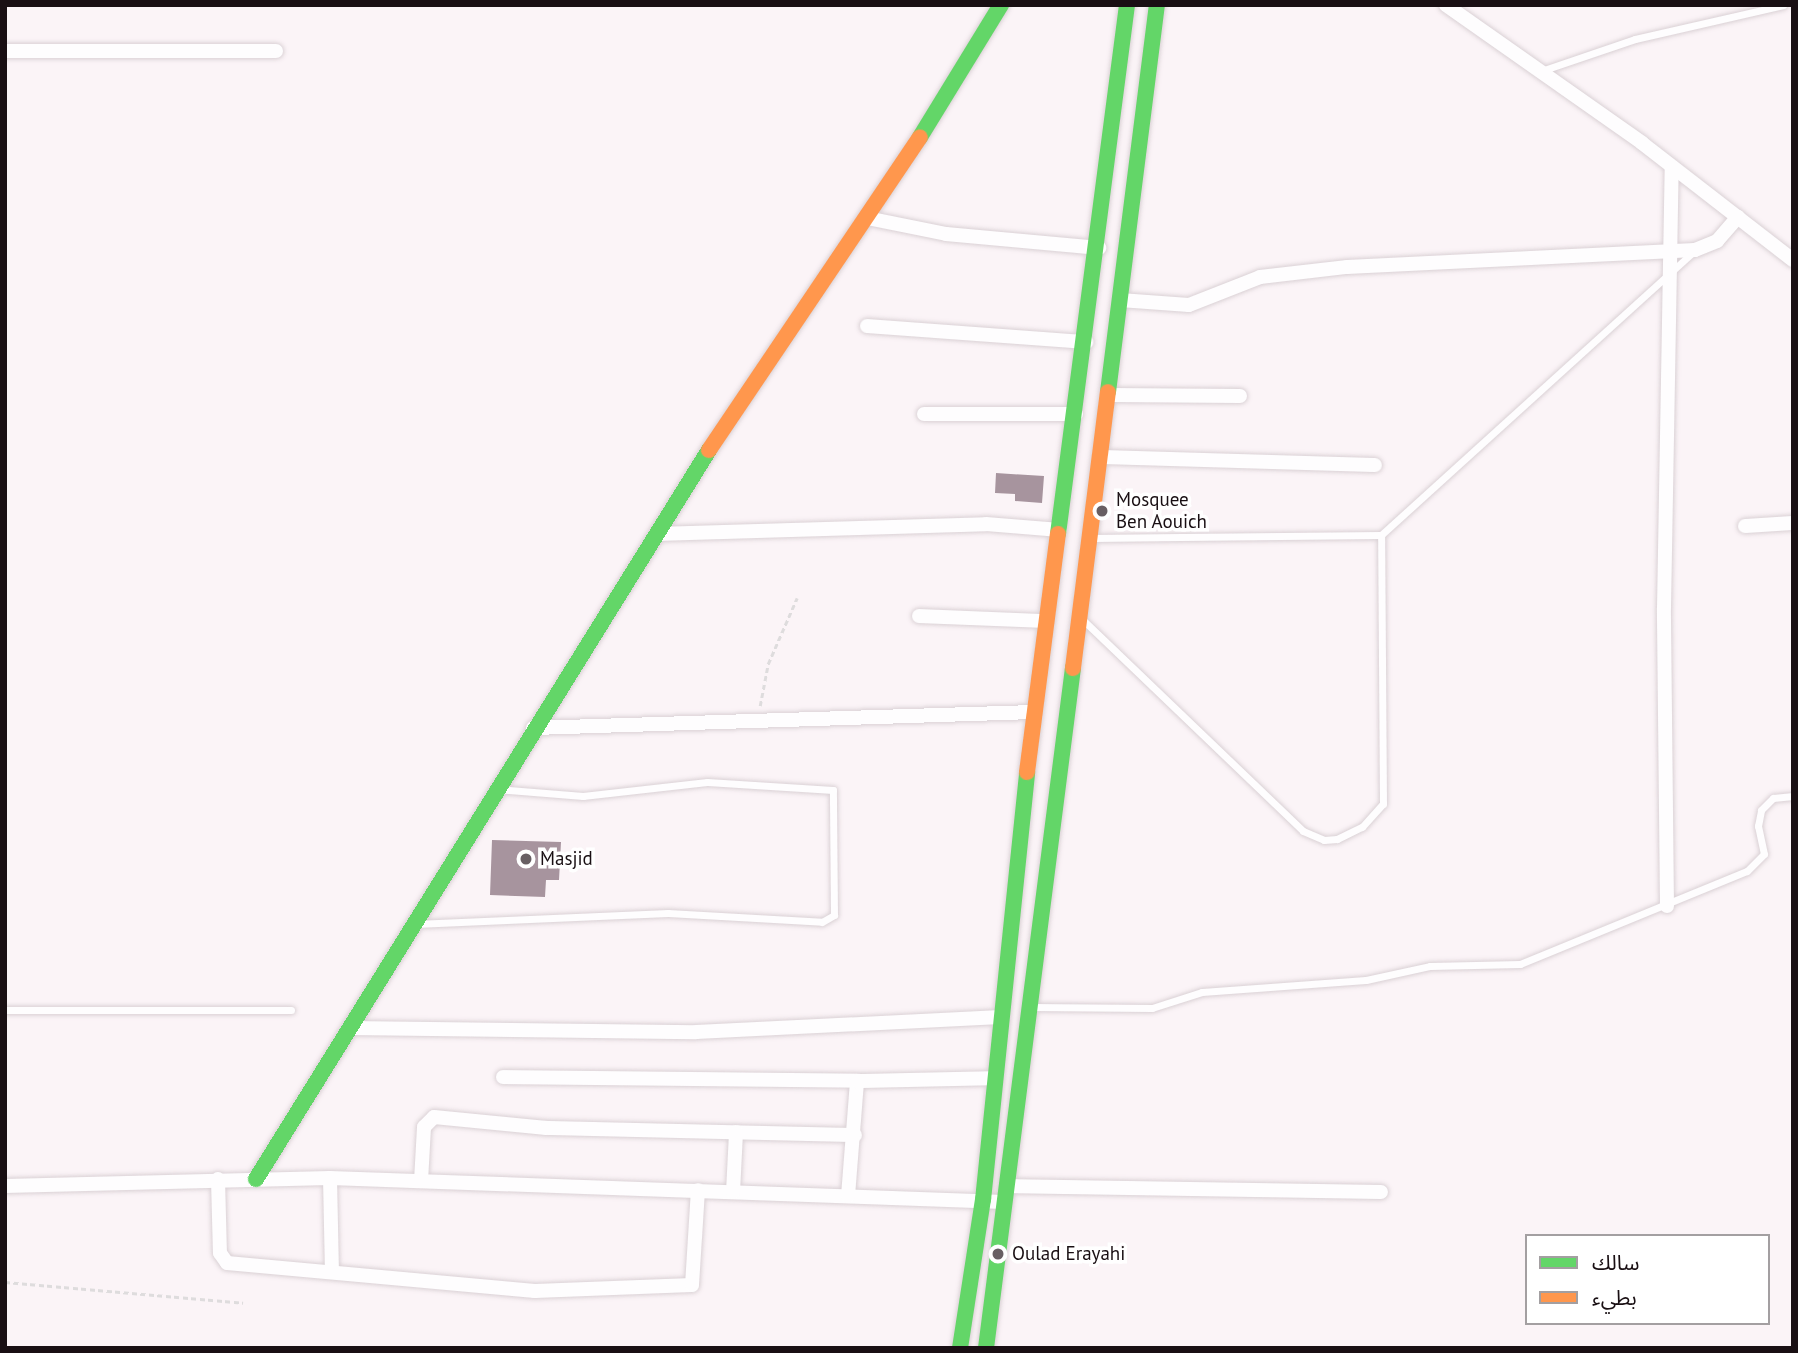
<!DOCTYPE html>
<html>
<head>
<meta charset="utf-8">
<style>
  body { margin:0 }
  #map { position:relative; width:1798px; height:1353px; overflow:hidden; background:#fbf4f7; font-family:"PT Sans","Noto Sans Arabic",sans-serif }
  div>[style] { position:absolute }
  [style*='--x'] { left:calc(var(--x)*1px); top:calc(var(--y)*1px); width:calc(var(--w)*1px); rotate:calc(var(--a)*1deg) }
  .building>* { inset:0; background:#a7949e }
  .path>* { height:2.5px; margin-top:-1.25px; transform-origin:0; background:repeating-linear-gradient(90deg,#dedcdd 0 5px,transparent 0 8.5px) }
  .roads { filter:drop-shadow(0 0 2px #dad1d5) drop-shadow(0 0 2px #dad1d5) }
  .lane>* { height:7px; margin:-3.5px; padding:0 3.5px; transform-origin:3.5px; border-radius:3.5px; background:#fefdfe }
  .street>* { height:14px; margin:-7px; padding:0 7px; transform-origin:7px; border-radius:7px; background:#fefdfe }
  .fast>* { height:16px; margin:-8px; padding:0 8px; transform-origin:8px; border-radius:8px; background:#63d668 }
  .slow>* { height:16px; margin:-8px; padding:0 8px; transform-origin:8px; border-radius:8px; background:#ff974d }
  .dots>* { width:19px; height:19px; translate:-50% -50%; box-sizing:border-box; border:4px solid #fff; border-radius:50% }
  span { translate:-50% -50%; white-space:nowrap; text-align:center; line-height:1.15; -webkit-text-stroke:7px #fff; paint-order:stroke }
  .poi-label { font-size:19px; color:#190f13 }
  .left { translate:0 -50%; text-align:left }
  .frame { position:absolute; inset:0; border:7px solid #190f13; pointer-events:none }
  .legend { position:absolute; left:1525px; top:1234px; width:245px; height:91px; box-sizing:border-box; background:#fff; border:2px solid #a39fa1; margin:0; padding:9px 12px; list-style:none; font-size:21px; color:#190f13 }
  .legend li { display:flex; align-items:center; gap:14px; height:35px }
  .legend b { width:35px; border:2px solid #a39fa1 }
</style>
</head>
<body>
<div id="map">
  <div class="building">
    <i style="clip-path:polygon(996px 473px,1044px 476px,1042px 503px,1015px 501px,1015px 494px,995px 493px)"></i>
    <i style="clip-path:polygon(492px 840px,561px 842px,559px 880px,546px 880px,545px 897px,490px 895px)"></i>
  </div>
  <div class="path">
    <i style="--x:760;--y:706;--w:43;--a:-79.2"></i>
    <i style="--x:768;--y:664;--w:72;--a:-66.3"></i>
    <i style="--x:5;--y:1282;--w:239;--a:5"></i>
  </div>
  <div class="roads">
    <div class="lane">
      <i style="--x:1541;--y:71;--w:99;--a:-18.8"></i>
      <i style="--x:1635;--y:39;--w:152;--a:-12.9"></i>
      <i style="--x:1092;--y:538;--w:289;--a:-0.6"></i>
      <i style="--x:1381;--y:535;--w:420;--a:-42.2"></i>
      <i style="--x:1082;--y:619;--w:306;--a:43.8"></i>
      <i style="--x:1303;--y:831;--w:23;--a:23"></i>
      <i style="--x:1324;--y:840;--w:13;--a:-4"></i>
      <i style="--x:1337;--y:839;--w:28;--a:-26"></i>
      <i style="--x:1362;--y:827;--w:31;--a:-48"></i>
      <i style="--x:1383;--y:804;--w:269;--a:-90.4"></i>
      <i style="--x:415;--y:924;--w:253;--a:-2.5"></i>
      <i style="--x:668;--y:913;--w:154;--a:3.3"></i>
      <i style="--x:822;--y:922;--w:14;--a:-30"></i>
      <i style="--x:834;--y:915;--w:125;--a:-90.5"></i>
      <i style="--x:833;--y:790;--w:126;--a:-176.4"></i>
      <i style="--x:707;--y:782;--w:125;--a:173.6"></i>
      <i style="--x:583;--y:796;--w:87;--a:-175.4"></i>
      <i style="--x:1030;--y:1007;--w:122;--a:0.5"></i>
      <i style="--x:1152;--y:1008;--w:52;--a:-17.7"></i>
      <i style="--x:1202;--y:992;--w:164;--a:-4.2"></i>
      <i style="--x:1366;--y:980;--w:66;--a:-12.3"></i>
      <i style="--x:1430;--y:966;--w:90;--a:-1.3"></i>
      <i style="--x:1520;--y:964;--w:245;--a:-22.3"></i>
      <i style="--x:1747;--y:871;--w:24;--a:-45"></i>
      <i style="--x:1764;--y:854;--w:29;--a:-102"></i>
      <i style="--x:1758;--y:826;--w:16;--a:-79"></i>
      <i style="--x:1761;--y:810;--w:17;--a:-45"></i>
      <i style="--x:1773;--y:798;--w:20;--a:-6"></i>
      <i style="--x:5;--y:1010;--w:286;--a:0"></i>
    </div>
    <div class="street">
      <i style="--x:1446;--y:5;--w:240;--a:35.1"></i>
      <i style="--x:1642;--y:143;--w:191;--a:37.8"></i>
      <i style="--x:5;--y:51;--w:271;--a:0"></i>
      <i style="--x:867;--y:218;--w:81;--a:11.4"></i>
      <i style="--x:946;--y:234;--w:154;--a:5.2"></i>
      <i style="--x:1120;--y:300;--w:69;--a:4.1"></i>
      <i style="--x:1189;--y:305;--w:76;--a:-21.5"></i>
      <i style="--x:1260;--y:277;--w:88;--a:-6.6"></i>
      <i style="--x:1347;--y:267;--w:348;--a:-2.8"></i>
      <i style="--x:1695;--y:250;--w:24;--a:-22"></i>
      <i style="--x:1717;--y:241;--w:32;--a:-49"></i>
      <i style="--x:867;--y:326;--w:220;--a:4.2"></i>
      <i style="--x:1110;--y:395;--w:130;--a:0.4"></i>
      <i style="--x:924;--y:414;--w:152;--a:0"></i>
      <i style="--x:1101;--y:457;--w:274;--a:1.7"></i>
      <i style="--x:1745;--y:526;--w:48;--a:-3.6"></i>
      <i style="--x:656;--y:534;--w:330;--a:-1.7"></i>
      <i style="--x:986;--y:524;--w:74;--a:4.6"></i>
      <i style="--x:919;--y:616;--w:127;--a:2.3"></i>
      <i style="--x:533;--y:728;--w:502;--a:-1.83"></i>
      <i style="--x:1667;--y:906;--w:298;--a:-90.6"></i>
      <i style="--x:1664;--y:608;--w:441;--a:-89"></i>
      <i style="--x:349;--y:1028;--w:347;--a:0.7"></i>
      <i style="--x:696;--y:1032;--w:305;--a:-2.8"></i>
      <i style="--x:503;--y:1077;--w:354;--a:0.6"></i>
      <i style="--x:330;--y:1178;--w:93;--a:88.8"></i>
      <i style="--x:218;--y:1179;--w:74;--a:88.5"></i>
      <i style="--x:220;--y:1253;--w:12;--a:55"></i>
      <i style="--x:227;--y:1263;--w:309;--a:5.2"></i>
      <i style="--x:535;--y:1291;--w:157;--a:-2.2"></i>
      <i style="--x:692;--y:1285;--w:95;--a:-86.4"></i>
      <i style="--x:421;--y:1181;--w:54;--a:-86.8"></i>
      <i style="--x:424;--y:1127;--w:14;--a:-45"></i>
      <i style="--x:434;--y:1117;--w:113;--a:5.6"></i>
      <i style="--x:546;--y:1128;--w:309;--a:1.3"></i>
      <i style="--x:5;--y:1186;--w:325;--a:-1.4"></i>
      <i style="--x:330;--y:1178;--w:674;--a:2.04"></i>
      <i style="--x:1006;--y:1186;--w:375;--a:0.9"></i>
      <i style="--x:733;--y:1192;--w:60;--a:-87.1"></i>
      <i style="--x:848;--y:1196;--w:115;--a:-85.5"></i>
      <i style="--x:857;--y:1081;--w:138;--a:-1.2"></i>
    </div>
    <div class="fast">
      <i style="--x:920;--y:137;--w:155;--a:-58.5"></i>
      <i style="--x:1108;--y:392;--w:390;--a:-82.8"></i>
      <i style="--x:1058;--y:534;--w:533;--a:-82.57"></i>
      <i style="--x:256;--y:1179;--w:858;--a:-58.14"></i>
      <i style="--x:960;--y:1348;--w:150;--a:-81.2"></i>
      <i style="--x:983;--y:1200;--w:430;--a:-84.1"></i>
      <i style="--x:986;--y:1348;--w:686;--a:-82.71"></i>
    </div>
    <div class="slow">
      <i style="--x:709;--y:450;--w:377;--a:-56"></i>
      <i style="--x:1073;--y:668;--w:278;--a:-82.8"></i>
      <i style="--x:1027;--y:772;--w:240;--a:-82.6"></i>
    </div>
  </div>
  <div class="dots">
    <i style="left:1102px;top:511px;background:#685f63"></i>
    <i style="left:526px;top:859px;background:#685f63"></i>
    <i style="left:998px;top:1254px;background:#685f63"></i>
  </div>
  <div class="poi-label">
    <span class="left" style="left:1116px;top:511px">Mosquee<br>Ben Aouich</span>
    <span class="left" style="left:540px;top:859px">Masjid</span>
    <span class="left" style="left:1012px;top:1254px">Oulad Erayahi</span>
  </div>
  <div class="frame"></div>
  <ul class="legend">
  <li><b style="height:9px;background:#63d668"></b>سالك</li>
  <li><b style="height:9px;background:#ff974d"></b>بطيء</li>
  </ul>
</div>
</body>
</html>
